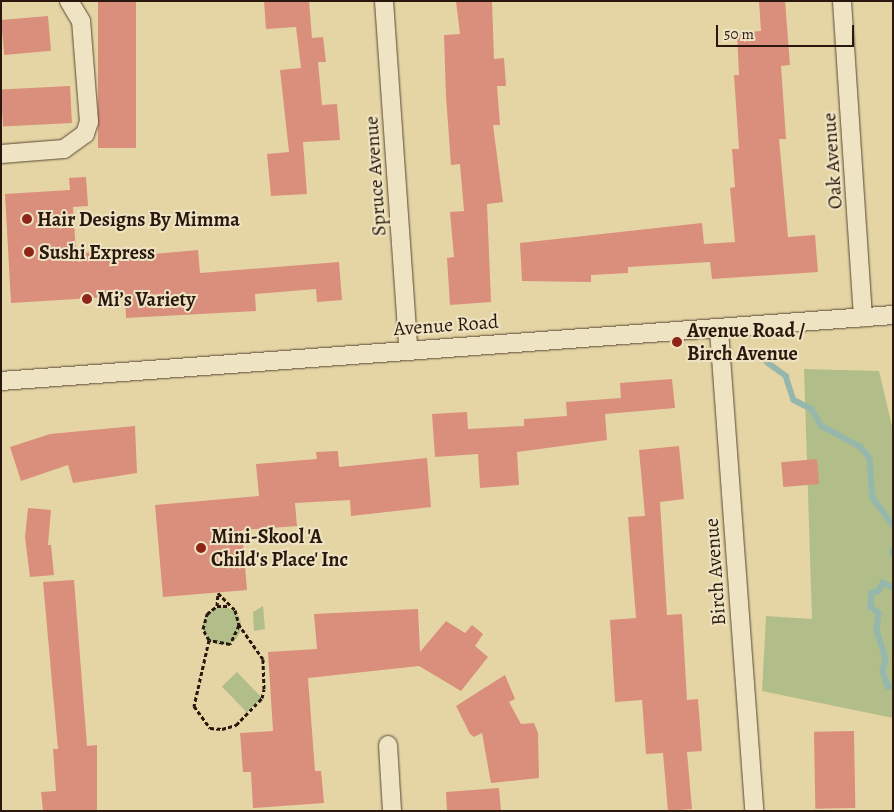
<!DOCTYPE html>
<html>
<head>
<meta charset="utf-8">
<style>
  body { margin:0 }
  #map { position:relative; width:894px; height:812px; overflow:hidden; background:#e5d5a5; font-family:Alegreya,serif }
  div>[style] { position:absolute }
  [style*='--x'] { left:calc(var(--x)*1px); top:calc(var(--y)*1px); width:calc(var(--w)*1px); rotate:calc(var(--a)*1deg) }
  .green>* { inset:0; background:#b1be89; transform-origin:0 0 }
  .round { border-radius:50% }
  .stream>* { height:5.5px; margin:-2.75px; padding:0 2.75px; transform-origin:2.75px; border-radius:2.75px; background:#96b8ac }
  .building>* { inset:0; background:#da8e7c; transform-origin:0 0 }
  .path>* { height:3px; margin-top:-1.5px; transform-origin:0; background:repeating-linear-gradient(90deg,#2a180e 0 4px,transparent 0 6.5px) }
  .roads { filter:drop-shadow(0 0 1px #594734) drop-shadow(0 0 1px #594734) }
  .minor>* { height:18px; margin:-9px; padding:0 9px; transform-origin:9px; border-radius:9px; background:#eee4c4 }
  .dots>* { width:14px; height:14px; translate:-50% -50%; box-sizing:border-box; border:2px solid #eee4c4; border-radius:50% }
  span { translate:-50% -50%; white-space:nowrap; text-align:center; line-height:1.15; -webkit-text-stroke:4px #eee4c4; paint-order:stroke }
  .street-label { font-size:20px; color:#2a180e }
  .poi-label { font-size:20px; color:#2a180e; font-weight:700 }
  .left { translate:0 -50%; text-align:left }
  .frame { position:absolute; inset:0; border:2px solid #2a180e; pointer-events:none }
  .scale { position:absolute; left:716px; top:25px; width:138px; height:22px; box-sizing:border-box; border:2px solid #2a180e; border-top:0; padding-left:6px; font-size:15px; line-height:18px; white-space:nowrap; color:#2a180e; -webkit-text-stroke:4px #eee4c4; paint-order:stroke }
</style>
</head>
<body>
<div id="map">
  <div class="green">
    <i style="clip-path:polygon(804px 369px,879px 371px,893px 430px,893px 718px,762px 691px,766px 616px,812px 619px)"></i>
    <i style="clip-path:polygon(263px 606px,265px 629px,254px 631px,253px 612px)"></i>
    <i class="round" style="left:203px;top:607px;width:38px;height:38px"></i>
    <i style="left:237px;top:672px;width:36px;height:21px;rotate:46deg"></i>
  </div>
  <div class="stream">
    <i style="--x:767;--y:362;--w:24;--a:36"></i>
    <i style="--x:786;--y:376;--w:25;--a:72"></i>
    <i style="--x:794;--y:400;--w:20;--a:27"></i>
    <i style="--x:812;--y:409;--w:20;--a:60"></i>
    <i style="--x:822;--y:426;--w:44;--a:28.3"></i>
    <i style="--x:861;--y:447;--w:14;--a:51"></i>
    <i style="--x:870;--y:458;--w:40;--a:85.7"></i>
    <i style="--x:873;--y:498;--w:34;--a:53"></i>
    <i style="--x:893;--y:551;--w:2;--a:90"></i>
    <i style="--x:893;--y:588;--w:11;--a:-153"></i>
    <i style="--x:883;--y:583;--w:9;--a:117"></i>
    <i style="--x:879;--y:591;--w:7;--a:164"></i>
    <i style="--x:872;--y:593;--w:14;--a:94"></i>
    <i style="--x:871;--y:607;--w:10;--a:37"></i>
    <i style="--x:879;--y:613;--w:17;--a:97"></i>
    <i style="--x:877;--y:630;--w:30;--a:73"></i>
    <i style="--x:886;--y:659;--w:12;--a:104"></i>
    <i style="--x:883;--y:671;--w:16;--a:72"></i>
    <i style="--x:888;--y:686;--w:5;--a:0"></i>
  </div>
  <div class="building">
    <i style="left:98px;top:1px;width:38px;height:147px"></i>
    <i style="clip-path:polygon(264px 1px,309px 1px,312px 38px,323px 37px,326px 62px,318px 62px,322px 105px,337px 104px,340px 140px,303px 142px,307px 194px,271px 196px,267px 154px,289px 152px,280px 70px,301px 68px,296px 27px,266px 29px)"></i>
    <i style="clip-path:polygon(456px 1px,492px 1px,494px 59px,504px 58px,506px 86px,497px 86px,500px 125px,493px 125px,503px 202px,487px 204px,491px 302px,450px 305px,447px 258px,454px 257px,450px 212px,464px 211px,460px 164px,451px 165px,446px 96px,444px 35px,460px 34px)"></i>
    <i style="clip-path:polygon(759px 1px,785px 1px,790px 65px,781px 66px,786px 139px,779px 139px,788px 237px,815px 235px,818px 272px,712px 279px,710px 262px,628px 267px,628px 273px,591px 275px,591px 282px,522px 281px,520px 243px,702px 223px,704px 244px,735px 242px,730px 188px,735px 187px,732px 149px,739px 149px,734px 75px,739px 75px,737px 33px,761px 31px)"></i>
    <i style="left:48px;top:16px;width:35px;height:47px;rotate:85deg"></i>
    <i style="left:70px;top:86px;width:37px;height:69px;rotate:87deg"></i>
    <i style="clip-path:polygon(86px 177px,88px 206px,73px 207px,76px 253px,98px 252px,98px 259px,198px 250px,200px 273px,339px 262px,342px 300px,317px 302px,316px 289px,255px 294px,256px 311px,126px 318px,125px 296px,11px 303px,5px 194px,70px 190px,69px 178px)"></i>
    <i style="clip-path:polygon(672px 379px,675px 408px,605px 414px,607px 440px,517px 452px,519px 485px,480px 488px,478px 454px,435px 457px,432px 414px,467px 412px,468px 429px,524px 426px,524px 419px,567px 416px,566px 402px,621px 398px,620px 383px)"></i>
    <i style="clip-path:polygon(135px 426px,137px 473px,73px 483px,68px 465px,21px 481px,10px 447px,50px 434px)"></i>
    <i style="clip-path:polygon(679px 446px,684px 499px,660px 502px,667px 615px,682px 614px,687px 700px,698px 699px,702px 751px,687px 752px,692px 809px,668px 811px,663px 753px,646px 754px,642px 700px,615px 702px,610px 620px,636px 618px,628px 517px,645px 516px,639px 450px)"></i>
    <i style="clip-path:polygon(338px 451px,339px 467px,427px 458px,431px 507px,351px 516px,350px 500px,295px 503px,297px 526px,242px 530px,247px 590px,163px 597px,155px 505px,259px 496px,256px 464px,317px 459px,316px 452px)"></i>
    <i style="left:817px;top:459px;width:25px;height:36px;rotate:85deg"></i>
    <i style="clip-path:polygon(28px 508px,51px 510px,48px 545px,51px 545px,54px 575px,30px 577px,25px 537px)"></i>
    <i style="clip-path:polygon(74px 580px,87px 746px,97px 745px,97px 811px,43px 811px,41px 792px,56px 791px,53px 749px,58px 749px,43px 582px)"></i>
    <i style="clip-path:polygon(418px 609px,420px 652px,446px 621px,465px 633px,472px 625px,483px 634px,475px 646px,488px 657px,461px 691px,419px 666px,308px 678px,315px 771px,321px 771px,324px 803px,253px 808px,251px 772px,243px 772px,240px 733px,273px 731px,268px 652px,317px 649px,314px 614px)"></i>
    <i style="clip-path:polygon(505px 675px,515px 699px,509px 702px,521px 724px,534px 723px,538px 733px,539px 778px,491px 783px,482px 733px,474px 737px,470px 734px,456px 706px)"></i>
    <i style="left:854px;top:731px;width:77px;height:40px;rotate:89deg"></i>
    <i style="clip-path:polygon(499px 788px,501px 811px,447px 811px,446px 792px)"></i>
  </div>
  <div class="path">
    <i style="--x:218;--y:593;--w:24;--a:45"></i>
    <i style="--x:235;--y:610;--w:16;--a:75"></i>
    <i style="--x:239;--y:625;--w:21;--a:115"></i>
    <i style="--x:230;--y:644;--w:21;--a:-169"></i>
    <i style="--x:209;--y:640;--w:13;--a:-119"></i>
    <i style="--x:203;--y:629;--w:16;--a:-75"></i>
    <i style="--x:207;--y:614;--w:13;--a:-39"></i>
    <i style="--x:217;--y:606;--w:13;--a:-86"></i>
    <i style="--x:217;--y:606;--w:11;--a:0"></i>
    <i style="--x:209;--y:640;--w:68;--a:102.8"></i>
    <i style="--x:194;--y:706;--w:27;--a:54"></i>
    <i style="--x:210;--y:728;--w:12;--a:5"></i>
    <i style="--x:222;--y:729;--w:15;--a:-16"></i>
    <i style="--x:236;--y:725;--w:37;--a:-46"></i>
    <i style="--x:262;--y:698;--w:9;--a:-77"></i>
    <i style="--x:264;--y:689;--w:30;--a:-92"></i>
    <i style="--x:263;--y:659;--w:42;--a:-125.2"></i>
  </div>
  <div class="roads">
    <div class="minor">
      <i style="--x:384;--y:1;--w:348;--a:86"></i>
      <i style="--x:842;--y:1;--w:317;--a:86.2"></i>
      <i style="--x:1;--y:154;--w:63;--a:-4.5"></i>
      <i style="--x:64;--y:149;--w:26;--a:-36"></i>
      <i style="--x:85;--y:134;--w:13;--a:-72"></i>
      <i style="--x:89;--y:122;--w:101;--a:-94.5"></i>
      <i style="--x:81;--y:21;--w:23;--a:-121"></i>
      <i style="--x:719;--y:330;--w:482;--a:85.8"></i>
      <i style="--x:1;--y:381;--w:894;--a:-4.23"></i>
      <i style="--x:388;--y:745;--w:66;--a:86.5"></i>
    </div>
  </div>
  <div class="dots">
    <i style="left:27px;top:219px;background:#8f2418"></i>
    <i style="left:29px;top:252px;background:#8f2418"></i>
    <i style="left:87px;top:299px;background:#8f2418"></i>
    <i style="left:677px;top:342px;background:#8f2418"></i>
    <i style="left:201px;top:548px;background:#8f2418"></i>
  </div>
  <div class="street-label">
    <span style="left:832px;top:161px;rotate:-94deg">Oak Avenue</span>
    <span style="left:375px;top:176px;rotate:-94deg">Spruce Avenue</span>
    <span style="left:446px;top:325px;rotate:-4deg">Avenue Road</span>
    <span style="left:715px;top:572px;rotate:-94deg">Birch Avenue</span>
  </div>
  <div class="poi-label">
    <span class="left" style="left:37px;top:219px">Hair Designs By Mimma</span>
    <span class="left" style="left:39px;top:252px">Sushi Express</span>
    <span class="left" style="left:97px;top:299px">Mi’s Variety</span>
    <span class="left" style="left:687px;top:342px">Avenue Road /<br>Birch Avenue</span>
    <span class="left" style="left:211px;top:548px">Mini-Skool 'A<br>Child's Place' Inc</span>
  </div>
  <div class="frame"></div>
  <div class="scale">50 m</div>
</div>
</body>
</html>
